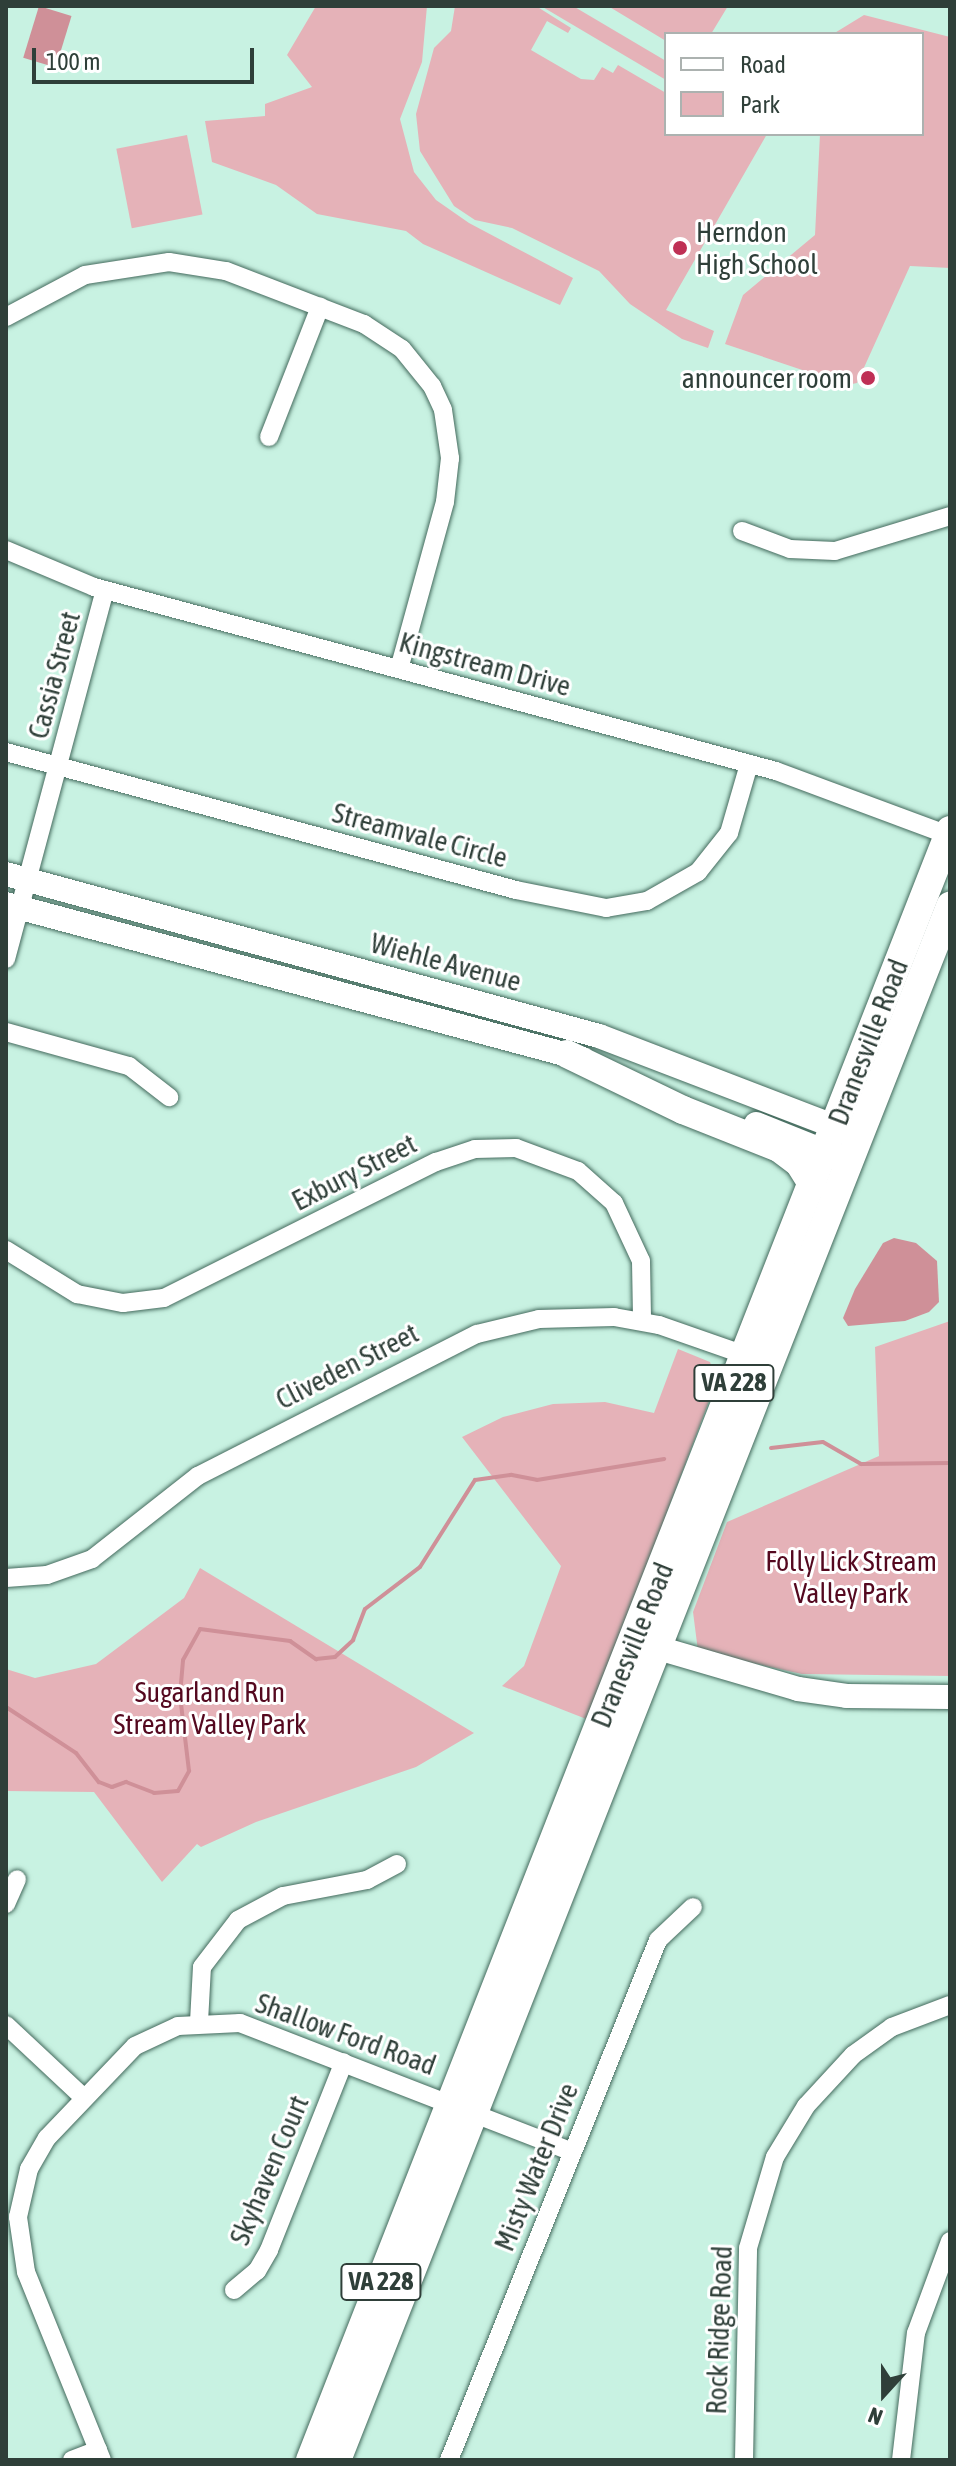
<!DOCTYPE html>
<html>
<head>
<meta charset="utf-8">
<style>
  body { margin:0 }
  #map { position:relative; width:956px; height:2466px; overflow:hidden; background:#c8f2e2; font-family:"Asap Condensed",sans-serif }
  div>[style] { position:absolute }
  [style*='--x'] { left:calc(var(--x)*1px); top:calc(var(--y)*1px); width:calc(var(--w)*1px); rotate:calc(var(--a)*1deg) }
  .green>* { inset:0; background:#e5b2b8; transform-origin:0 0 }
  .water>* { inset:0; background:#cf9098; transform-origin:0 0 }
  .stream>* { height:4px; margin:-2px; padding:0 2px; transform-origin:2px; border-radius:2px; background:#cf9098 }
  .roads { filter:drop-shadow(0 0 2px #446a5d) drop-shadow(0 0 2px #446a5d) }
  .street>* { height:18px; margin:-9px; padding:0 9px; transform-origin:9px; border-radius:9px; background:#fff }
  .secondary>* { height:24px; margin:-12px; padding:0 12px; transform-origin:12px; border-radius:12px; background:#fff }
  .primary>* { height:28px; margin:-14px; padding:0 14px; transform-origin:14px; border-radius:14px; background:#fff }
  .dots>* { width:22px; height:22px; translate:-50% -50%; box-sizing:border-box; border:4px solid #fff; border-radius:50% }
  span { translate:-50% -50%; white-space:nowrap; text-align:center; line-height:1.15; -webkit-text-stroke:6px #fff; paint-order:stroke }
  .shield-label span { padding:2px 6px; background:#fff; border:2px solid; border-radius:6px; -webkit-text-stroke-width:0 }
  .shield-label { font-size:26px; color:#2f3f39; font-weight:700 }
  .poi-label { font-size:28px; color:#2f3f39 }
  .left { translate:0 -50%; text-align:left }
  .right { translate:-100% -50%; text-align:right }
  .street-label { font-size:28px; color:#2f3f39 }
  .park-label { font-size:28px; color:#54081f }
  .frame { position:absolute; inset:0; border:8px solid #2f3f39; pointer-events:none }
  .legend { position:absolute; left:664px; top:32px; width:260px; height:104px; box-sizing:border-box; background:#fff; border:2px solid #acb2b0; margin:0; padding:10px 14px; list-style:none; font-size:24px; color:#2f3f39 }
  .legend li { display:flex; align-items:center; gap:16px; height:40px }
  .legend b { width:40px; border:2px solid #acb2b0 }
  .north { position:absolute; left:844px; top:2354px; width:80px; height:80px; -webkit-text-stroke:6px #fff; paint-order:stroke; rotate:201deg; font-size:22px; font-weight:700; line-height:32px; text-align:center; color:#2f3f39 }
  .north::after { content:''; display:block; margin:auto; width:28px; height:36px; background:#2f3f39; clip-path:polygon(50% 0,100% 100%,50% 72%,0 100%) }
  .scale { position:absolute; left:32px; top:48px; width:222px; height:36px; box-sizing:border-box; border:4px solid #2f3f39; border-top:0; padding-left:10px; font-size:24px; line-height:28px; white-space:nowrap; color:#2f3f39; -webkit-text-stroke:6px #fff; paint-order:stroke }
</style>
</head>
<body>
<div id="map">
  <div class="green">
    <i style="clip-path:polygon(316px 6px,427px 6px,422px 62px,400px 119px,414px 172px,436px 200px,469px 223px,573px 278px,560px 305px,423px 244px,406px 231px,317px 214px,276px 185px,212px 162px,205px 121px,265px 116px,265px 104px,312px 87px,287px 55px)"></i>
    <i style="clip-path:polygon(455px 6px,536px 6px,571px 28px,568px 33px,547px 21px,531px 50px,581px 79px,594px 80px,602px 67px,613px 73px,618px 65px,666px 93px,666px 134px,767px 134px,666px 310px,714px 331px,708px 348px,682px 339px,630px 304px,599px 271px,512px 228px,475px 220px,454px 206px,420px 151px,416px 114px,434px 48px,451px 31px)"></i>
    <i style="clip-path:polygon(541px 6px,573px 6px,666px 61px,666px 80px)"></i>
    <i style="clip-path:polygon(608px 6px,728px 6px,711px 34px,666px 34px,666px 41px)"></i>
    <i style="clip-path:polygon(864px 15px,950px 37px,950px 268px,910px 266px,857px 383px,847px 385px,725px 344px,743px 295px,815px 235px,820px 134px,922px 134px,922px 34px,833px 34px)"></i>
    <i style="left:187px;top:135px;width:81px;height:72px;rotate:79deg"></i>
    <i style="clip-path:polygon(950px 1321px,950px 1676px,802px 1674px,698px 1651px,693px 1612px,727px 1522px,879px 1456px,875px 1347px)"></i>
    <i style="clip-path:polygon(678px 1349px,710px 1362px,717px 1380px,666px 1515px,604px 1726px,502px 1686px,524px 1666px,561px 1566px,462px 1437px,503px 1417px,553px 1404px,605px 1402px,654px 1413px)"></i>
    <i style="clip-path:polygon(200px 1568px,474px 1733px,416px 1767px,256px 1822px,201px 1847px,197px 1844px,162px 1882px,94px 1792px,6px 1791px,6px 1669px,35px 1678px,96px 1664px,184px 1598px)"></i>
  </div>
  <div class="water">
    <i style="left:39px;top:6px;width:34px;height:54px;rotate:17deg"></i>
    <i style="clip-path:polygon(894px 1238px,916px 1243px,937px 1261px,939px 1302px,929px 1312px,905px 1321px,848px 1326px,843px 1318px,855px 1289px,883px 1243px)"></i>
  </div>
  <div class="stream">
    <i style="--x:771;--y:1448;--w:52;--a:-6.6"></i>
    <i style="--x:823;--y:1442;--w:44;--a:30.1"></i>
    <i style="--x:861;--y:1464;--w:89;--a:-0.6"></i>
    <i style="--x:6;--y:1707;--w:84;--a:33.3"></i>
    <i style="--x:76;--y:1753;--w:37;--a:52"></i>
    <i style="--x:99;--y:1782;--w:14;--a:21"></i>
    <i style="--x:112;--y:1787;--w:15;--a:-20"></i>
    <i style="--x:126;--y:1782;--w:30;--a:21"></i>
    <i style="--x:154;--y:1793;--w:24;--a:-5"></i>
    <i style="--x:178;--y:1791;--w:23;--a:-61"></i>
    <i style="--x:189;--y:1771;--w:77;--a:-96.8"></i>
    <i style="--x:180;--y:1695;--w:35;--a:-85"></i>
    <i style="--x:183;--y:1660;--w:35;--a:-61"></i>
    <i style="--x:200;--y:1629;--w:91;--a:7.6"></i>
    <i style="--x:290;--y:1641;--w:32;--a:35"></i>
    <i style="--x:316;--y:1659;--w:19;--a:-6"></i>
    <i style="--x:335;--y:1657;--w:25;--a:-43"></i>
    <i style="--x:353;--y:1640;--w:33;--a:-69"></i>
    <i style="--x:365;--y:1609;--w:69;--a:-37.4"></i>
    <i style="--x:420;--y:1567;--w:103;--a:-57.7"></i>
    <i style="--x:475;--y:1480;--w:37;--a:-8"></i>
    <i style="--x:512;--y:1475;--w:25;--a:11"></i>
    <i style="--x:537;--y:1480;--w:129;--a:-9.4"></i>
  </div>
  <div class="roads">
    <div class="street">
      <i style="--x:6;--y:317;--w:89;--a:-28"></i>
      <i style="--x:85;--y:275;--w:85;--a:-8.8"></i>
      <i style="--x:169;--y:262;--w:58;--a:9"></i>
      <i style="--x:226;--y:271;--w:148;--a:21"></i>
      <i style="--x:364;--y:324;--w:45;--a:33.3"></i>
      <i style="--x:402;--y:349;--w:48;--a:51"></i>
      <i style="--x:432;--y:386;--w:26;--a:65"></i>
      <i style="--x:443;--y:410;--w:49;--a:81.7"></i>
      <i style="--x:450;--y:458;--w:44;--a:96.5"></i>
      <i style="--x:445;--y:502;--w:173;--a:105.4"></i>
      <i style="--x:269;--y:437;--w:140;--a:-68.6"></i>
      <i style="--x:742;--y:531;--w:51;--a:20.6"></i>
      <i style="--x:790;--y:549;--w:45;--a:2.5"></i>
      <i style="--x:835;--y:551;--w:120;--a:-16.9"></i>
      <i style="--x:6;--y:550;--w:95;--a:22.8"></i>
      <i style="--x:94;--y:587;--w:706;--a:15.1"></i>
      <i style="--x:776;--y:771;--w:184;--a:20.4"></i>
      <i style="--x:6;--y:752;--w:528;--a:15.14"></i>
      <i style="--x:516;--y:890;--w:92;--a:11.3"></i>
      <i style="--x:606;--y:908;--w:42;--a:-9.7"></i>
      <i style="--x:647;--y:901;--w:59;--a:-29.6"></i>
      <i style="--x:698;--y:872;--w:50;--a:-51.5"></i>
      <i style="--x:729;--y:833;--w:72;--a:-73.8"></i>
      <i style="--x:6;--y:959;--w:382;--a:-75"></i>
      <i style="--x:6;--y:1032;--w:128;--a:15.5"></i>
      <i style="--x:129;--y:1066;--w:51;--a:37.8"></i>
      <i style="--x:6;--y:1250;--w:84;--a:31.8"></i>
      <i style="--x:77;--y:1294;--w:47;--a:11.1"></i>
      <i style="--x:123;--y:1303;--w:41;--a:-7"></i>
      <i style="--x:164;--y:1298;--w:304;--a:-26.6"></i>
      <i style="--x:436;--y:1162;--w:41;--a:-18.4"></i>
      <i style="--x:475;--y:1149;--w:41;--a:-1.4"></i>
      <i style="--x:516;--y:1148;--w:66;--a:20.4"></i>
      <i style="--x:578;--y:1171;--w:48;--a:41.6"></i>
      <i style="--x:614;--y:1203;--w:64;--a:65"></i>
      <i style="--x:641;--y:1261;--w:60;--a:89"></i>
      <i style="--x:6;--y:1578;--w:41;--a:-4.2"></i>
      <i style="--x:47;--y:1575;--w:48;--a:-19.6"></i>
      <i style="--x:92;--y:1559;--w:135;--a:-38.1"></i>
      <i style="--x:198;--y:1476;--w:313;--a:-27"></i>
      <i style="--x:477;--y:1334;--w:64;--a:-13.6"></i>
      <i style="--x:539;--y:1319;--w:75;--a:-1.5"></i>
      <i style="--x:614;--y:1317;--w:46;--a:10.1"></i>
      <i style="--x:659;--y:1325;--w:91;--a:19.2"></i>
      <i style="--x:6;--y:1904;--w:27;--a:-66"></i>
      <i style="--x:199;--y:2022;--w:55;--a:-86.9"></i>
      <i style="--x:202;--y:1967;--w:59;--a:-52.5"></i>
      <i style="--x:238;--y:1920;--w:51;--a:-28.1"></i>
      <i style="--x:283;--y:1896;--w:86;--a:-10.8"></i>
      <i style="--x:367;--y:1880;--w:34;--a:-28"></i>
      <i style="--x:6;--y:2025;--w:105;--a:43.1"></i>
      <i style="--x:234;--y:2290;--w:30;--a:-40"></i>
      <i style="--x:257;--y:2271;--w:24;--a:-60"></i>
      <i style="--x:269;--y:2250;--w:202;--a:-68.3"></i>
      <i style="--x:72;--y:2460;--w:28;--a:-21"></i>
      <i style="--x:102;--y:2460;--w:203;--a:-112"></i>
      <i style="--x:26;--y:2272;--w:56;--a:-98.3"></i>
      <i style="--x:18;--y:2217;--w:49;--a:-77.1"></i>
      <i style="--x:29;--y:2169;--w:36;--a:-60"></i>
      <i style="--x:47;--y:2138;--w:127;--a:-46.3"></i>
      <i style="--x:135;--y:2046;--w:47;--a:-24.9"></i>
      <i style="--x:178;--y:2026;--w:62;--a:-2.8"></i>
      <i style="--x:240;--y:2023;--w:356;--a:21.2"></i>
      <i style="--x:449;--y:2460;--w:560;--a:-68.1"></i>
      <i style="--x:658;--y:1940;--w:48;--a:-43.3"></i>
      <i style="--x:744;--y:2460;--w:212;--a:-88.9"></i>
      <i style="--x:748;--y:2248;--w:95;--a:-73.5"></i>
      <i style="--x:775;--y:2157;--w:60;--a:-58.7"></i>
      <i style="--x:806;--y:2106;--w:69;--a:-47.3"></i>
      <i style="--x:853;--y:2055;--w:48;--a:-35.7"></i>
      <i style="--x:892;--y:2027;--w:62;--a:-20.8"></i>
      <i style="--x:901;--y:2460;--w:128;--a:-83.3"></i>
      <i style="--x:916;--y:2333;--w:98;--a:-69.7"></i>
    </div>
    <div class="secondary">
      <i style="--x:6;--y:874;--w:615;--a:15.28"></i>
      <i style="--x:599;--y:1036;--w:271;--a:21"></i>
      <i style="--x:6;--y:904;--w:597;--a:15.04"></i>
      <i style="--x:756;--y:1124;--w:92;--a:21.8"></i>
      <i style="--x:641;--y:1643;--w:164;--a:16.3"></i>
      <i style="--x:798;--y:1689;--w:49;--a:8.1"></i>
      <i style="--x:847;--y:1696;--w:103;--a:0.6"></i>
    </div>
    <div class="primary">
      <i style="--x:567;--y:1054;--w:129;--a:25.8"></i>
      <i style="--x:683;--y:1110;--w:103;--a:21.6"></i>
      <i style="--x:779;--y:1148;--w:25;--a:37"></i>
      <i style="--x:799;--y:1163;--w:26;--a:58"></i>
      <i style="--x:310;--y:2460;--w:1751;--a:-68.56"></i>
      <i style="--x:337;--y:2460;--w:1671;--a:-68.47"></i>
    </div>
  </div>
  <div class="dots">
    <i style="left:680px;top:248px;background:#bf3055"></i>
    <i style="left:868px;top:378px;background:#bf3055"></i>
  </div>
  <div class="shield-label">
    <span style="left:734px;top:1383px">VA 228</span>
    <span style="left:381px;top:2282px">VA 228</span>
  </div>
  <div class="poi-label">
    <span class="left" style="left:696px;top:248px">Herndon<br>High School</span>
    <span class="right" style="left:852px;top:378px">announcer room</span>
  </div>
  <div class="street-label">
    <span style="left:485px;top:664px;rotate:15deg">Kingstream Drive</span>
    <span style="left:54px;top:675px;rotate:-75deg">Cassia Street</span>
    <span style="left:420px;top:835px;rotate:15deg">Streamvale Circle</span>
    <span style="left:446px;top:962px;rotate:15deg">Wiehle Avenue</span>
    <span style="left:868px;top:1042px;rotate:-69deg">Dranesville Road</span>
    <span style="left:354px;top:1172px;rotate:-27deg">Exbury Street</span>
    <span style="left:347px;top:1366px;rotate:-27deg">Cliveden Street</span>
    <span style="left:632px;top:1645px;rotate:-68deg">Dranesville Road</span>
    <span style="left:346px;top:2034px;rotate:20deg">Shallow Ford Road</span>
    <span style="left:536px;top:2167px;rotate:-68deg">Misty Water Drive</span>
    <span style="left:269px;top:2170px;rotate:-67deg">Skyhaven Court</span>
    <span style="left:719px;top:2330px;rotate:-88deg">Rock Ridge Road</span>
  </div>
  <div class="park-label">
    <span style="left:851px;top:1577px">Folly Lick Stream<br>Valley Park</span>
    <span style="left:210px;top:1708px">Sugarland Run<br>Stream Valley Park</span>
  </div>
  <div class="frame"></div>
  <ul class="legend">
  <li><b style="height:10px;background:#fff"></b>Road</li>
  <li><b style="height:22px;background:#e5b2b8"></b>Park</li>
  </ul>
  <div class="north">N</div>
  <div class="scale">100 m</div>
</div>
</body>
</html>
